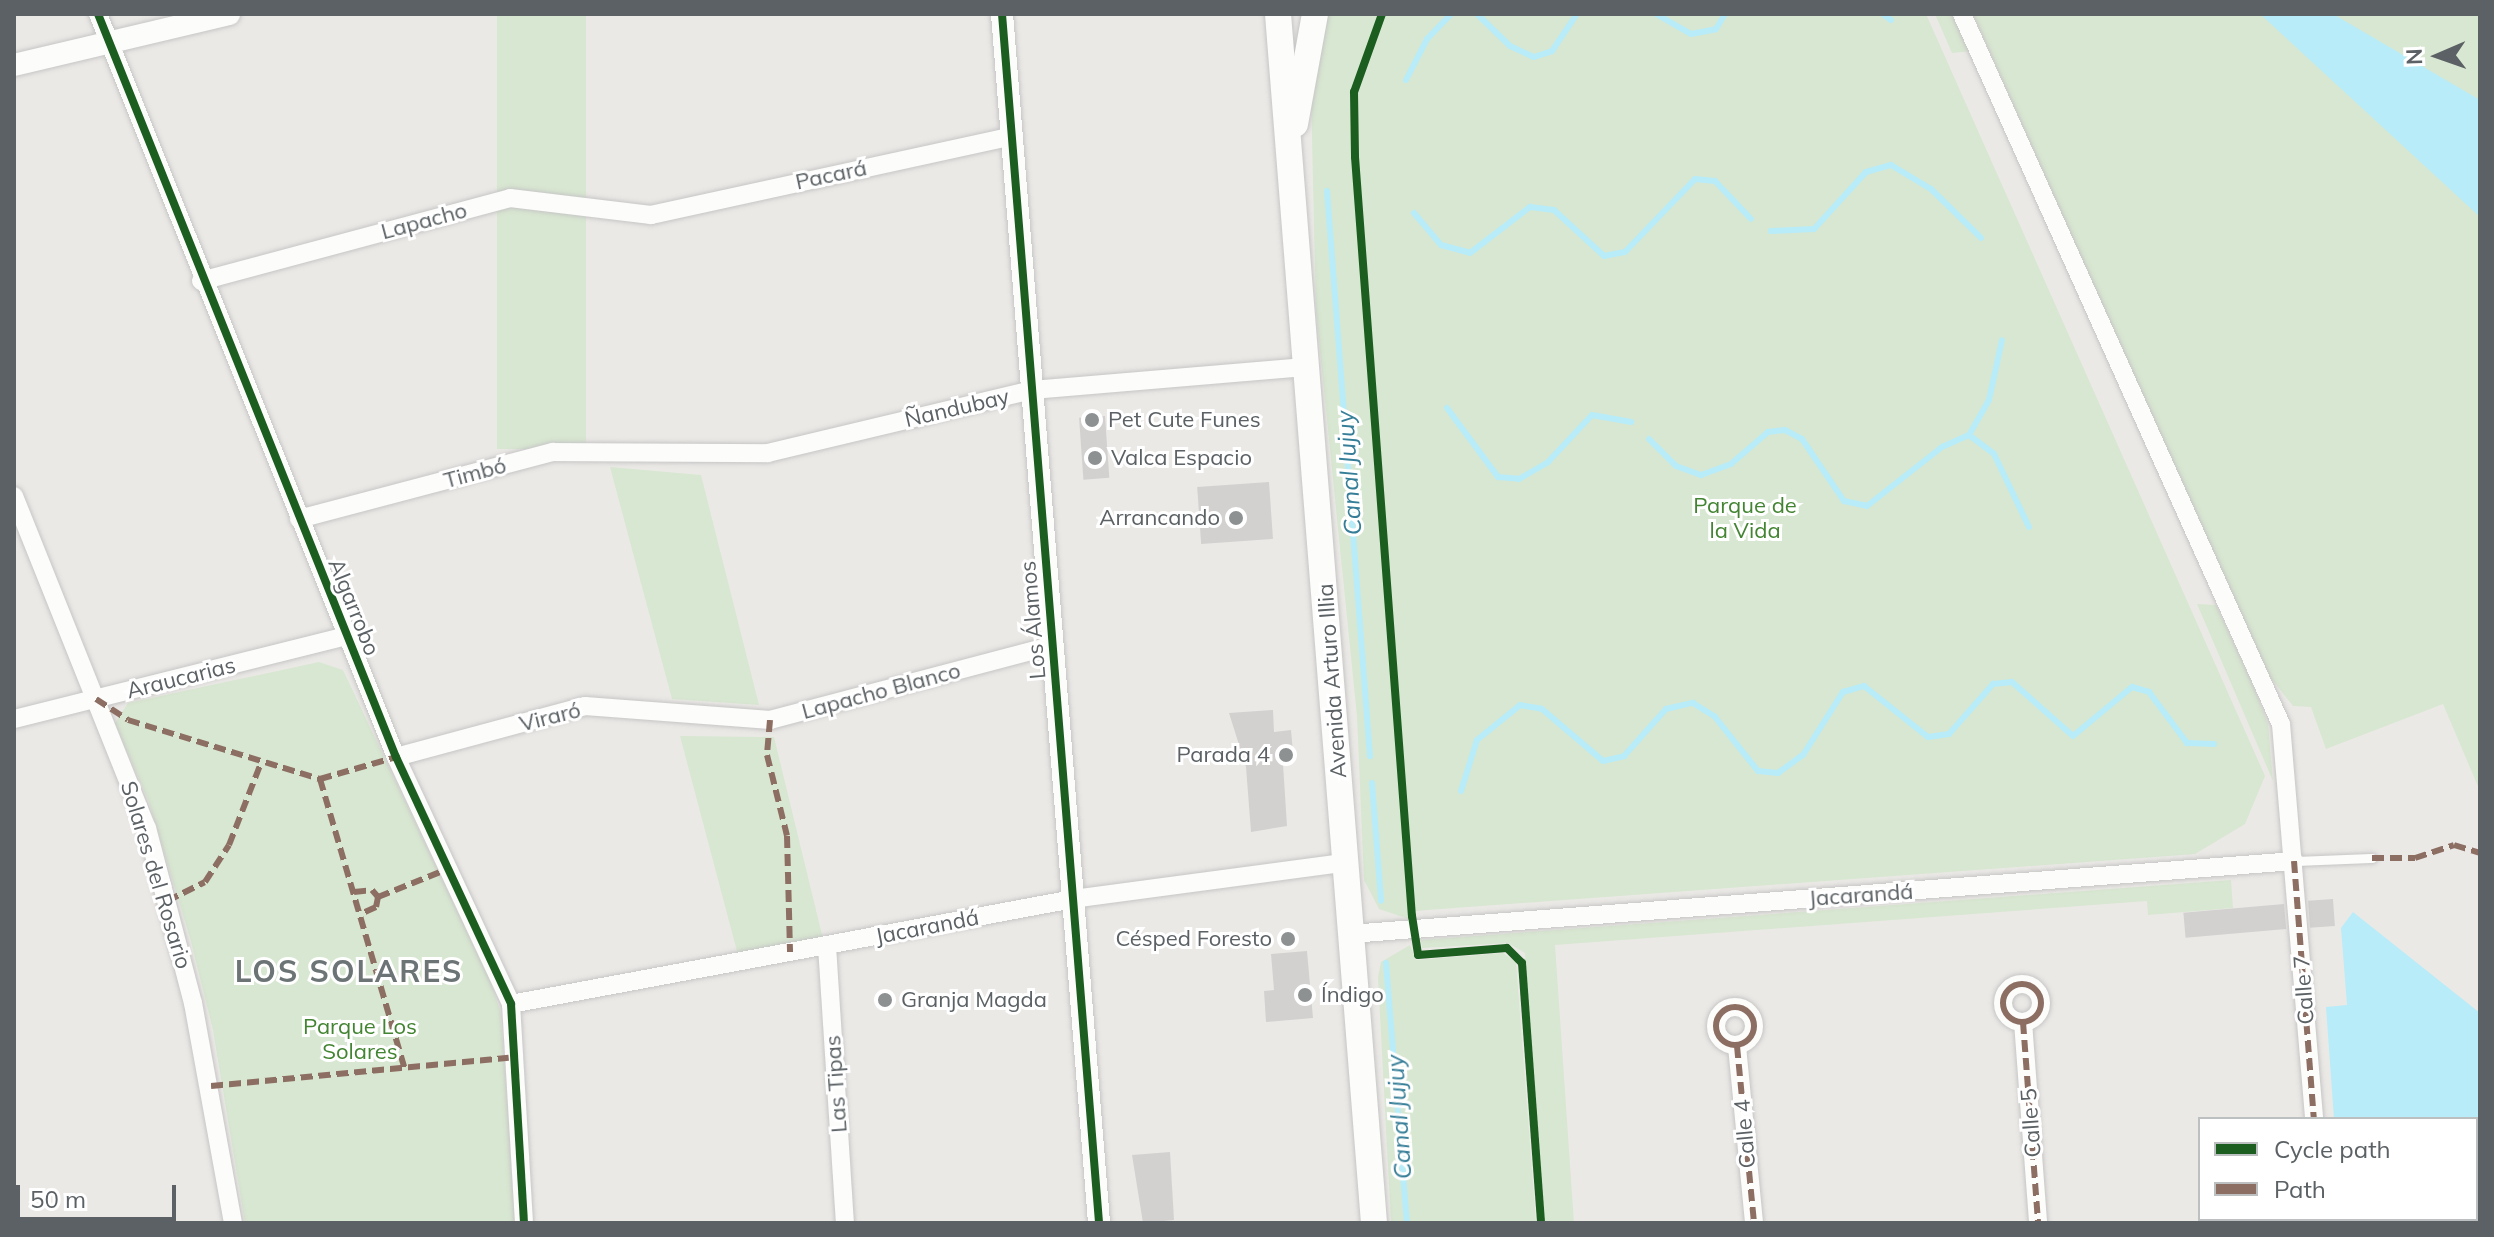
<!DOCTYPE html>
<html>
<head>
<meta charset="utf-8">
<style>
  body { margin:0 }
  #map { position:relative; width:2494px; height:1237px; overflow:hidden; background:#ebe9e6; font-family:Mulish,sans-serif }
  div>[style] { position:absolute }
  [style*='--x'] { left:calc(var(--x)*1px); top:calc(var(--y)*1px); width:calc(var(--w)*1px); rotate:calc(var(--a)*1deg) }
  .green>* { inset:0; background:#d8e7d1; transform-origin:0 0 }
  .water>* { inset:0; background:#b8ecf8 }
  .stream>* { height:6px; margin:-3px; padding:0 3px; transform-origin:3px; border-radius:3px; background:#b8ecf8 }
  .building>* { inset:0; background:#d3d1d0; transform-origin:0 0 }
  .roads { filter:drop-shadow(0 0 2px #c6c6c6) drop-shadow(0 0 2px #c6c6c6) }
  .service>* { height:9px; margin:-4.5px; padding:0 4.5px; transform-origin:4.5px; border-radius:4.5px; background:#fcfcfb }
  .minor>* { height:18px; margin:-9px; padding:0 9px; transform-origin:9px; border-radius:9px; background:#fcfcfb }
  .minor>.ring { margin:-9px; padding:0; box-sizing:content-box; background:none; border:18px solid #fcfcfb; border-radius:50% }
  .tertiary>* { height:22px; margin:-11px; padding:0 11px; transform-origin:11px; border-radius:11px; background:#fcfcfb }
  .secondary>* { height:26px; margin:-13px; padding:0 13px; transform-origin:13px; border-radius:13px; background:#fcfcfb }
  .quiet>* { height:6px; margin-top:-3px; transform-origin:0; background:repeating-linear-gradient(90deg,#8d6e63 0 12px,transparent 0 18px) }
  .quiet>.ring { margin:-3px; padding:0; box-sizing:content-box; background:none; border:6px solid #8d6e63; border-radius:50% }
  .cycleway>* { height:8px; margin:-4px; padding:0 4px; transform-origin:4px; border-radius:4px; background:#1b5e20 }
  .dots>* { width:22px; height:22px; translate:-50% -50%; box-sizing:border-box; border:4px solid #fff; border-radius:50% }
  span { translate:-50% -50%; white-space:nowrap; text-align:center; line-height:1.15; -webkit-text-stroke:6px #fff; paint-order:stroke }
  .street-label { font-size:22px; color:#5b6164 }
  .poi-label { font-size:22px; color:#5b6164 }
  .left { translate:0 -50%; text-align:left }
  .right { translate:-100% -50%; text-align:right }
  .park-label { font-size:22px; color:#438432 }
  .water-label { font-size:24px; color:#367e98; font-style:italic }
  .district-label { font-size:30px; color:#6c7476; font-weight:700; letter-spacing:2px }
  .frame { position:absolute; inset:0; border:16px solid #5b6164; pointer-events:none }
  .legend { position:absolute; left:2198px; top:1117px; width:280px; height:104px; box-sizing:border-box; background:#fff; border:2px solid #bdc0c1; margin:0; padding:10px 14px; list-style:none; font-size:24px; color:#5b6164 }
  .legend li { display:flex; align-items:center; gap:16px; height:40px }
  .legend b { width:40px; border:2px solid #bdc0c1 }
  .north { position:absolute; left:2398px; top:16px; width:80px; height:80px; -webkit-text-stroke:6px #fff; paint-order:stroke; rotate:268deg; font-size:22px; font-weight:700; line-height:32px; text-align:center; color:#5b6164 }
  .north::after { content:''; display:block; margin:auto; width:28px; height:36px; background:#5b6164; clip-path:polygon(50% 0,100% 100%,50% 72%,0 100%) }
  .scale { position:absolute; left:16px; top:1185px; width:160px; height:36px; box-sizing:border-box; border:4px solid #5b6164; border-top:0; padding-left:10px; font-size:24px; line-height:28px; white-space:nowrap; color:#5b6164; -webkit-text-stroke:6px #fff; paint-order:stroke }
</style>
</head>
<body>
<div id="map">
  <div class="green">
    <i style="left:497px;top:14px;width:89px;height:435px"></i>
    <i style="clip-path:polygon(1325px 14px,1926px 14px,2265px 776px,2245px 824px,2195px 854px,1427px 910px,1408px 912px,1409px 919px,1379px 909px,1364px 880px,1357px 716px,1316px 311px,1311px 94px)"></i>
    <i style="clip-path:polygon(1935px 14px,1955px 14px,1972px 51px,1952px 53px)"></i>
    <i style="clip-path:polygon(1973px 14px,2480px 14px,2480px 791px,2443px 704px,2326px 749px,2311px 707px,2293px 706px,2263px 668px)"></i>
    <i style="clip-path:polygon(610px 467px,701px 475px,759px 705px,672px 699px)"></i>
    <i style="clip-path:polygon(2197px 604px,2216px 605px,2251px 680px,2268px 724px,2273px 781px)"></i>
    <i style="clip-path:polygon(319px 662px,343px 670px,491px 983px,500px 1010px,517px 1223px,245px 1223px,213px 1030px,190px 938px,149px 802px,115px 723px,128px 703px)"></i>
    <i style="clip-path:polygon(680px 736px,774px 737px,823px 939px,738px 955px)"></i>
    <i style="clip-path:polygon(2231px 880px,2233px 908px,2148px 915px,2147px 901px,1555px 945px,1574px 1223px,1545px 1223px,1525px 953px,1508px 943px,1422px 948px,1421px 940px)"></i>
    <i style="clip-path:polygon(1410px 945px,1416px 960px,1503px 953px,1516px 962px,1536px 1223px,1391px 1223px,1378px 977px,1381px 962px)"></i>
  </div>
  <div class="water">
    <i style="clip-path:polygon(2260px 14px,2333px 14px,2480px 100px,2480px 217px)"></i>
    <i style="clip-path:polygon(2353px 912px,2480px 1013px,2480px 1170px,2476px 1119px,2334px 1119px,2326px 1007px,2347px 1005px,2341px 928px)"></i>
  </div>
  <div class="stream">
    <i style="--x:1477;--y:14;--w:46;--a:44.1"></i>
    <i style="--x:1510;--y:46;--w:26;--a:25"></i>
    <i style="--x:1534;--y:57;--w:19;--a:-18"></i>
    <i style="--x:1552;--y:51;--w:45;--a:-56"></i>
    <i style="--x:1656;--y:14;--w:40;--a:29.7"></i>
    <i style="--x:1691;--y:34;--w:25;--a:-11"></i>
    <i style="--x:1716;--y:29;--w:17;--a:-59"></i>
    <i style="--x:1883;--y:14;--w:10;--a:37"></i>
    <i style="--x:1406;--y:80;--w:46;--a:-62.9"></i>
    <i style="--x:1427;--y:39;--w:35;--a:-46"></i>
    <i style="--x:1327;--y:191;--w:567;--a:85.65"></i>
    <i style="--x:1414;--y:213;--w:42;--a:49.8"></i>
    <i style="--x:1441;--y:245;--w:30;--a:15"></i>
    <i style="--x:1470;--y:253;--w:76;--a:-37.5"></i>
    <i style="--x:1530;--y:207;--w:24;--a:7"></i>
    <i style="--x:1554;--y:210;--w:68;--a:42.6"></i>
    <i style="--x:1604;--y:256;--w:21;--a:-11"></i>
    <i style="--x:1625;--y:252;--w:101;--a:-46.2"></i>
    <i style="--x:1695;--y:179;--w:20;--a:6"></i>
    <i style="--x:1715;--y:181;--w:52;--a:46.5"></i>
    <i style="--x:1771;--y:231;--w:43;--a:-2.7"></i>
    <i style="--x:1814;--y:229;--w:77;--a:-47.6"></i>
    <i style="--x:1866;--y:172;--w:26;--a:-16"></i>
    <i style="--x:1891;--y:165;--w:47;--a:31"></i>
    <i style="--x:1931;--y:189;--w:70;--a:44.4"></i>
    <i style="--x:1447;--y:408;--w:86;--a:53.5"></i>
    <i style="--x:1498;--y:477;--w:21;--a:5"></i>
    <i style="--x:1519;--y:479;--w:34;--a:-30"></i>
    <i style="--x:1548;--y:462;--w:64;--a:-46.9"></i>
    <i style="--x:1592;--y:415;--w:40;--a:10"></i>
    <i style="--x:1969;--y:435;--w:40;--a:-60.3"></i>
    <i style="--x:1989;--y:400;--w:61;--a:-77.8"></i>
    <i style="--x:1649;--y:439;--w:38;--a:45"></i>
    <i style="--x:1676;--y:466;--w:27;--a:20"></i>
    <i style="--x:1701;--y:475;--w:32;--a:-20"></i>
    <i style="--x:1731;--y:464;--w:49;--a:-40.9"></i>
    <i style="--x:1768;--y:432;--w:17;--a:-7"></i>
    <i style="--x:1785;--y:430;--w:19;--a:28"></i>
    <i style="--x:1802;--y:439;--w:75;--a:55.9"></i>
    <i style="--x:1844;--y:501;--w:24;--a:12"></i>
    <i style="--x:1867;--y:506;--w:95;--a:-38.2"></i>
    <i style="--x:1942;--y:447;--w:30;--a:-24"></i>
    <i style="--x:1969;--y:435;--w:31;--a:37"></i>
    <i style="--x:1994;--y:454;--w:81;--a:64.4"></i>
    <i style="--x:1372;--y:783;--w:118;--a:85.6"></i>
    <i style="--x:1461;--y:791;--w:53;--a:-72.6"></i>
    <i style="--x:1477;--y:740;--w:55;--a:-39.1"></i>
    <i style="--x:1520;--y:705;--w:22;--a:10"></i>
    <i style="--x:1542;--y:709;--w:80;--a:40.4"></i>
    <i style="--x:1603;--y:761;--w:22;--a:-13"></i>
    <i style="--x:1624;--y:756;--w:63;--a:-48.2"></i>
    <i style="--x:1666;--y:709;--w:28;--a:-13"></i>
    <i style="--x:1693;--y:703;--w:26;--a:32"></i>
    <i style="--x:1715;--y:717;--w:69;--a:51.5"></i>
    <i style="--x:1758;--y:771;--w:20;--a:6"></i>
    <i style="--x:1778;--y:773;--w:31;--a:-36"></i>
    <i style="--x:1803;--y:755;--w:75;--a:-57.6"></i>
    <i style="--x:1843;--y:692;--w:22;--a:-16"></i>
    <i style="--x:1864;--y:686;--w:82;--a:38.6"></i>
    <i style="--x:1928;--y:737;--w:21;--a:-8"></i>
    <i style="--x:1949;--y:734;--w:67;--a:-48.7"></i>
    <i style="--x:1993;--y:684;--w:19;--a:-6"></i>
    <i style="--x:2012;--y:682;--w:81;--a:41.5"></i>
    <i style="--x:2073;--y:736;--w:77;--a:-39.7"></i>
    <i style="--x:2132;--y:687;--w:18;--a:16"></i>
    <i style="--x:2149;--y:692;--w:64;--a:53.3"></i>
    <i style="--x:2187;--y:743;--w:27;--a:2"></i>
    <i style="--x:1386;--y:963;--w:261;--a:85.4"></i>
  </div>
  <div class="building">
    <i style="left:1105px;top:416px;width:62px;height:26px;rotate:86deg"></i>
    <i style="left:1269px;top:482px;width:57px;height:72px;rotate:86deg"></i>
    <i style="clip-path:polygon(1273px 710px,1274px 732px,1291px 730px,1294px 763px,1283px 764px,1287px 826px,1251px 832px,1246px 767px,1229px 713px)"></i>
    <i style="left:2333px;top:899px;width:27px;height:25px;rotate:86deg"></i>
    <i style="left:2284px;top:904px;width:25px;height:101px;rotate:85deg"></i>
    <i style="clip-path:polygon(1307px 951px,1313px 1018px,1266px 1022px,1264px 991px,1274px 990px,1271px 954px)"></i>
    <i style="clip-path:polygon(1170px 1152px,1174px 1220px,1143px 1223px,1132px 1155px)"></i>
  </div>
  <div class="roads">
    <div class="service">
      <i style="--x:2294;--y:861;--w:78;--a:-2.2"></i>
    </div>
    <div class="minor">
      <i style="--x:98;--y:14;--w:801;--a:68.15"></i>
      <i style="--x:396;--y:757;--w:272;--a:65"></i>
      <i style="--x:511;--y:1004;--w:219;--a:86.6"></i>
      <i style="--x:1962;--y:14;--w:778;--a:65.81"></i>
      <i style="--x:2281;--y:724;--w:396;--a:85.2"></i>
      <i style="--x:201;--y:281;--w:320;--a:-15"></i>
      <i style="--x:510;--y:198;--w:142;--a:6.9"></i>
      <i style="--x:651;--y:215;--w:370;--a:-12.3"></i>
      <i style="--x:14;--y:496;--w:358;--a:68.2"></i>
      <i style="--x:147;--y:828;--w:181;--a:75.3"></i>
      <i style="--x:193;--y:1003;--w:224;--a:79.7"></i>
      <i style="--x:299;--y:519;--w:263;--a:-14.8"></i>
      <i style="--x:553;--y:452;--w:215;--a:0.3"></i>
      <i style="--x:768;--y:453;--w:271;--a:-13.4"></i>
      <i style="--x:1032;--y:390;--w:277;--a:-4.8"></i>
      <i style="--x:14;--y:719;--w:343;--a:-14"></i>
      <i style="--x:396;--y:757;--w:196;--a:-15.1"></i>
      <i style="--x:585;--y:706;--w:186;--a:4.3"></i>
      <i style="--x:770;--y:720;--w:293;--a:-14.8"></i>
      <i style="--x:1350;--y:934;--w:947;--a:-4.42"></i>
      <i style="--x:827;--y:946;--w:278;--a:86.3"></i>
      <i class="ring" style="left:2003px;top:984px;width:20px;height:20px"></i>
      <i style="--x:511;--y:1004;--w:572;--a:-10.58"></i>
      <i style="--x:1073;--y:899;--w:273;--a:-7.6"></i>
      <i class="ring" style="left:1716px;top:1007px;width:20px;height:20px"></i>
      <i style="--x:2023;--y:1022;--w:202;--a:85.7"></i>
      <i style="--x:1737;--y:1046;--w:178;--a:84.5"></i>
      <i style="--x:2274;--y:1223;--w:6;--a:-45"></i>
      <i style="--x:2314;--y:1223;--w:6;--a:-45"></i>
    </div>
    <div class="tertiary">
      <i style="--x:1002;--y:14;--w:1213;--a:85.41"></i>
      <i style="--x:14;--y:65;--w:221;--a:-13.3"></i>
    </div>
    <div class="secondary">
      <i style="--x:1278;--y:14;--w:1213;--a:85.46"></i>
      <i style="--x:1295;--y:124;--w:112;--a:-79.7"></i>
    </div>
  </div>
  <div class="quiet">
    <i style="--x:96;--y:699;--w:38;--a:33"></i>
    <i style="--x:128;--y:720;--w:201;--a:17.1"></i>
    <i style="--x:320;--y:779;--w:79;--a:-16.1"></i>
    <i style="--x:770;--y:720;--w:35;--a:95"></i>
    <i style="--x:767;--y:755;--w:83;--a:76.1"></i>
    <i style="--x:787;--y:836;--w:116;--a:88.5"></i>
    <i style="--x:320;--y:779;--w:303;--a:73.7"></i>
    <i style="--x:2372;--y:858;--w:43;--a:0"></i>
    <i style="--x:2415;--y:858;--w:41;--a:-18.4"></i>
    <i style="--x:2454;--y:845;--w:27;--a:17"></i>
    <i style="--x:2294;--y:861;--w:259;--a:85.6"></i>
    <i style="--x:354;--y:892;--w:18;--a:-6"></i>
    <i style="--x:372;--y:890;--w:9;--a:49"></i>
    <i style="--x:378;--y:897;--w:10;--a:101"></i>
    <i style="--x:376;--y:907;--w:17;--a:156"></i>
    <i style="--x:378;--y:897;--w:72;--a:-21.9"></i>
    <i style="--x:167;--y:901;--w:42;--a:-26.6"></i>
    <i style="--x:205;--y:882;--w:44;--a:-57"></i>
    <i style="--x:229;--y:845;--w:88;--a:-68.7"></i>
    <i class="ring" style="left:2003px;top:984px;width:32px;height:32px"></i>
    <i class="ring" style="left:1716px;top:1007px;width:32px;height:32px"></i>
    <i style="--x:2023;--y:1022;--w:202;--a:85.7"></i>
    <i style="--x:1737;--y:1046;--w:178;--a:84.5"></i>
    <i style="--x:211;--y:1086;--w:299;--a:-5.4"></i>
    <i style="--x:2274;--y:1223;--w:6;--a:-45"></i>
    <i style="--x:2314;--y:1223;--w:6;--a:-45"></i>
  </div>
  <div class="cycleway">
    <i style="--x:98;--y:14;--w:801;--a:68.15"></i>
    <i style="--x:396;--y:757;--w:272;--a:65"></i>
    <i style="--x:511;--y:1004;--w:219;--a:86.6"></i>
    <i style="--x:1002;--y:14;--w:1213;--a:85.41"></i>
    <i style="--x:1382;--y:14;--w:83;--a:109.7"></i>
    <i style="--x:1354;--y:92;--w:65;--a:89.1"></i>
    <i style="--x:1355;--y:157;--w:761;--a:85.71"></i>
    <i style="--x:1412;--y:916;--w:39;--a:81"></i>
    <i style="--x:1418;--y:955;--w:89;--a:-4.5"></i>
    <i style="--x:1507;--y:948;--w:21;--a:45"></i>
    <i style="--x:1522;--y:963;--w:261;--a:85.8"></i>
  </div>
  <div class="dots">
    <i style="left:1092px;top:420px;background:#8d9192"></i>
    <i style="left:1095px;top:458px;background:#8d9192"></i>
    <i style="left:1236px;top:518px;background:#8d9192"></i>
    <i style="left:1286px;top:755px;background:#8d9192"></i>
    <i style="left:1288px;top:939px;background:#8d9192"></i>
    <i style="left:1305px;top:995px;background:#8d9192"></i>
    <i style="left:885px;top:1000px;background:#8d9192"></i>
  </div>
  <div class="street-label">
    <span style="left:831px;top:175px;rotate:-12deg">Pacará</span>
    <span style="left:424px;top:221px;rotate:-15deg">Lapacho</span>
    <span style="left:957px;top:408px;rotate:-13deg">Ñandubay</span>
    <span style="left:475px;top:473px;rotate:-15deg">Timbó</span>
    <span style="left:354px;top:607px;rotate:68deg">Algarrobo</span>
    <span style="left:1033px;top:620px;rotate:-95deg">Los Álamos</span>
    <span style="left:181px;top:678px;rotate:-14deg">Araucarias</span>
    <span style="left:1332px;top:681px;rotate:-94deg">Avenida Arturo Illia</span>
    <span style="left:881px;top:691px;rotate:-15deg">Lapacho Blanco</span>
    <span style="left:550px;top:717px;rotate:-14deg">Viraró</span>
    <span style="left:156px;top:875px;rotate:73deg">Solares del Rosario</span>
    <span style="left:1861px;top:895px;rotate:-4deg">Jacarandá</span>
    <span style="left:927px;top:927px;rotate:-11deg">Jacarandá</span>
    <span style="left:2304px;top:990px;rotate:-94deg">Calle 7</span>
    <span style="left:836px;top:1084px;rotate:-94deg">Las Tipas</span>
    <span style="left:2031px;top:1123px;rotate:-94deg">Calle 5</span>
    <span style="left:1745px;top:1134px;rotate:-95deg">Calle 4</span>
  </div>
  <div class="poi-label">
    <span class="left" style="left:1108px;top:420px">Pet Cute Funes</span>
    <span class="left" style="left:1111px;top:458px">Valca Espacio</span>
    <span class="right" style="left:1220px;top:518px">Arrancando</span>
    <span class="right" style="left:1270px;top:755px">Parada 4</span>
    <span class="right" style="left:1272px;top:939px">Césped Foresto</span>
    <span class="left" style="left:1321px;top:995px">Índigo</span>
    <span class="left" style="left:901px;top:1000px">Granja Magda</span>
  </div>
  <div class="park-label">
    <span style="left:1745px;top:518px">Parque de<br>la Vida</span>
    <span style="left:360px;top:1039px">Parque Los<br>Solares</span>
  </div>
  <div class="water-label">
    <span style="left:1349px;top:473px;rotate:-94deg">Canal Jujuy</span>
    <span style="left:1399px;top:1117px;rotate:-94deg">Canal Jujuy</span>
  </div>
  <div class="district-label">
    <span style="left:349px;top:971px">LOS SOLARES</span>
  </div>
  <div class="frame"></div>
  <ul class="legend">
  <li><b style="height:10px;background:#1b5e20"></b>Cycle path</li>
  <li><b style="height:10px;background:#8d6e63"></b>Path</li>
  </ul>
  <div class="north">N</div>
  <div class="scale">50 m</div>
</div>
</body>
</html>
